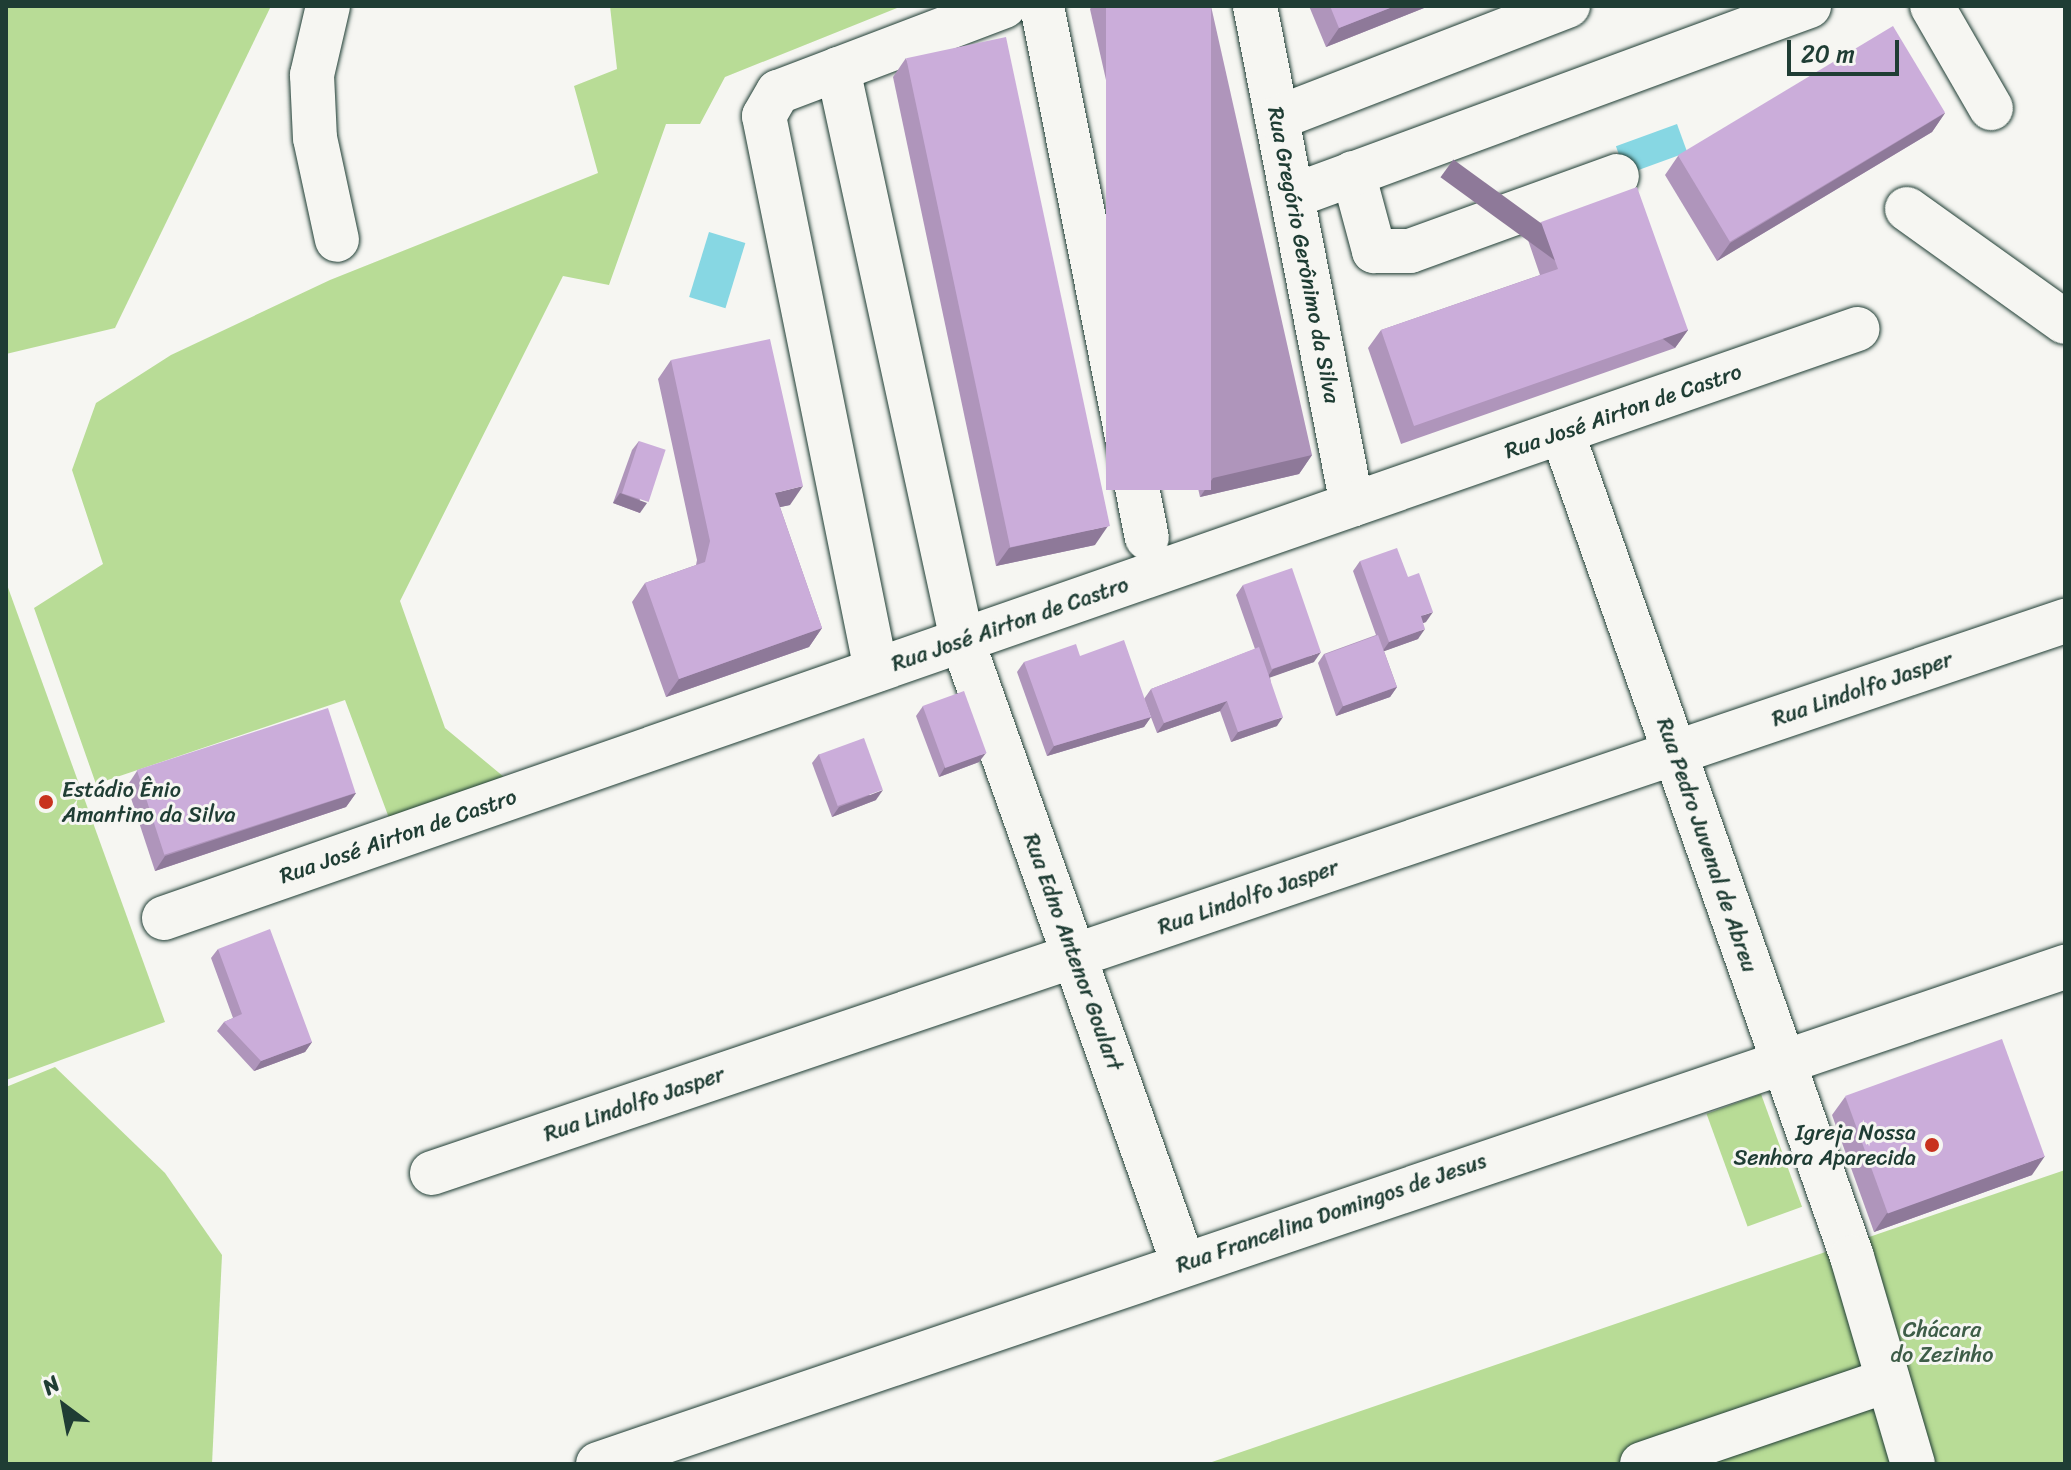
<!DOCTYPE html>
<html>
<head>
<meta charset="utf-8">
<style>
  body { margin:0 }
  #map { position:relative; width:2071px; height:1470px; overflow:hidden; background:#f6f6f2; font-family:Sriracha,sans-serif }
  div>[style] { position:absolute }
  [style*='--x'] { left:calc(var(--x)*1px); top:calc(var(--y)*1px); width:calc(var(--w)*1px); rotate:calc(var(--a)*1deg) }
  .green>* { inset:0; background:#b8dc96; transform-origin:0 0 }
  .water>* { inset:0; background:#87d7e3; transform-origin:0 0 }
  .roads { filter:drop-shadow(0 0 2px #1f3d34) drop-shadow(0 0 2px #1f3d34) }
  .minor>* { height:44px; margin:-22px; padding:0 22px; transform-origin:22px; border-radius:22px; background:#f6f6f2 }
  .wall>* { inset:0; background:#af95bb }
  .shaded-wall>* { inset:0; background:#8e7999; transform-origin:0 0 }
  .building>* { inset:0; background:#cbadda; transform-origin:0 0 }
  .dots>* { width:22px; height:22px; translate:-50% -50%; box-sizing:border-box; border:4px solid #f6f6f2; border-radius:50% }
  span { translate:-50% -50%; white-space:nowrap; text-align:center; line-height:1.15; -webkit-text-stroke:6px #f6f6f2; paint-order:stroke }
  .street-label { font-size:22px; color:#1f3d34 }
  .poi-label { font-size:22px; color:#1f3d34 }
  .left { translate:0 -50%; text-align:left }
  .right { translate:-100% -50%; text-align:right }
  .park-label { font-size:22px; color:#3e5d48 }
  .frame { position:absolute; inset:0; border:8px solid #1f3d34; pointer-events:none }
  .north { position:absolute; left:24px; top:1366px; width:80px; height:80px; -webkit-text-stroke:6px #f6f6f2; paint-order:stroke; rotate:328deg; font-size:22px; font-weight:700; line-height:32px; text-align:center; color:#1f3d34 }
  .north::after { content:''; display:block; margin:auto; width:28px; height:36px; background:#1f3d34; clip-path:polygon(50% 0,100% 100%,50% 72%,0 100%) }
  .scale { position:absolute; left:1787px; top:40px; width:112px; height:36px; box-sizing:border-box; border:4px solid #1f3d34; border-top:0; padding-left:10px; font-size:24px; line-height:28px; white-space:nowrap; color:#1f3d34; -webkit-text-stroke:6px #f6f6f2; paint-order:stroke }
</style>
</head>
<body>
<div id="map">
  <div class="green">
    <i style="clip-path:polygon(6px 6px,271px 6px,115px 328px,6px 354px)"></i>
    <i style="clip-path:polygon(610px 6px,902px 6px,725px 77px,700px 124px,666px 124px,609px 285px,563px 276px,400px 601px,445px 728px,504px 777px,389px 818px,345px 700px,96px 784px,34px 608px,103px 564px,72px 470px,96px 403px,171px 355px,330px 280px,598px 173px,574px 86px,617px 69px)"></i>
    <i style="clip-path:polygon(6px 582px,165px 1022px,6px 1080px)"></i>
    <i style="clip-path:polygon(55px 1067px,165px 1173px,222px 1255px,212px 1464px,6px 1464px,6px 1087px)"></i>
    <i style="left:1761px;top:1094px;width:120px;height:58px;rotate:70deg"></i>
    <i style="clip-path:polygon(2065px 1170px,2065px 1464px,1206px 1464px)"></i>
  </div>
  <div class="water">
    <i style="left:1677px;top:124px;width:30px;height:65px;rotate:70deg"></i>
    <i style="left:709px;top:232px;width:38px;height:68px;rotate:17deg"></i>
  </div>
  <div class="roads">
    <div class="minor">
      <i style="--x:328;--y:6;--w:71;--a:103.1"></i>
      <i style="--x:312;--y:75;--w:63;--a:87.3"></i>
      <i style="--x:315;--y:138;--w:104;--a:77.8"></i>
      <i style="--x:1042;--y:6;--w:542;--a:78.84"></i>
      <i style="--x:1255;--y:6;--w:508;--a:79"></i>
      <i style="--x:1932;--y:6;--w:118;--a:60"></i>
      <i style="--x:838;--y:69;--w:584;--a:77.75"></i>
      <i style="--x:962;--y:640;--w:661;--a:70.47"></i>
      <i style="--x:1277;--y:118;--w:312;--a:-21.1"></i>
      <i style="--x:1353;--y:173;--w:81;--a:74.9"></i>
      <i style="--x:1374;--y:251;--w:36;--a:0"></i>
      <i style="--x:1410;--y:251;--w:220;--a:-19.9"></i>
      <i style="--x:1293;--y:196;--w:550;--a:-20.21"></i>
      <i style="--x:1907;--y:209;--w:194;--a:35.6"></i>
      <i style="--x:1562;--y:432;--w:874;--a:70.63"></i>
      <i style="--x:1852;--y:1257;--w:216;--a:73.6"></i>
      <i style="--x:876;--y:670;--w:565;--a:-101.43"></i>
      <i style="--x:764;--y:116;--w:28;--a:-60"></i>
      <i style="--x:778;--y:92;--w:242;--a:-20.8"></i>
      <i style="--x:164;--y:918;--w:1793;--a:-19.18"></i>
      <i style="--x:432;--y:1173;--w:1724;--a:-18.68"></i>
      <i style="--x:598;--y:1464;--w:1549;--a:-18.72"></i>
      <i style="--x:1642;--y:1464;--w:255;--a:-18.8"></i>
    </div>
  </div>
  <div class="wall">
    <i style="clip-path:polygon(1092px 6px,1211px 6px,1312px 455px,1299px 474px,1200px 497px,1090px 9px)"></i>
    <i style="clip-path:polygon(1309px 6px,1429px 6px,1326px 47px)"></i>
    <i style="clip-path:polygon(906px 58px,1095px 545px,996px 566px,893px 77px)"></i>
    <i style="clip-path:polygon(1945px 113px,1932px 132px,1717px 261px,1665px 175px,1678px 156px)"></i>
    <i style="clip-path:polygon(1541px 222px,1688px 330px,1675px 348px,1401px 444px,1368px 348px,1381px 330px,1540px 275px,1528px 240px)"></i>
    <i style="clip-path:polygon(671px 360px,790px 505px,780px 507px,822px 628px,809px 647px,666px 697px,632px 602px,645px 583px,696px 565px,697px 560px,658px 379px)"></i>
    <i style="clip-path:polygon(639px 441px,640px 513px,613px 503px,632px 450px)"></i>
    <i style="clip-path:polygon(1360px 561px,1408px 577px,1426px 622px,1423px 623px,1418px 639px,1384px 651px,1397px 687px,1390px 697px,1336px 716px,1318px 663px,1324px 654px,1376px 635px,1353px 571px)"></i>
    <i style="clip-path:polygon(1243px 585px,1314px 662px,1270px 677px,1277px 726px,1231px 742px,1220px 711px,1157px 733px,1144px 699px,1151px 689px,1255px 649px,1236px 595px)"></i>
    <i style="clip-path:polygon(1080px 656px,1151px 717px,1144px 727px,1047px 756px,1017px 672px,1024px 662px)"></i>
    <i style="clip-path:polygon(923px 706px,979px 762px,939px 777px,916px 716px)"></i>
    <i style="clip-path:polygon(819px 754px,876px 800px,832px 817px,812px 763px)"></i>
    <i style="clip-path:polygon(137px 771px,356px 793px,346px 807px,155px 871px,127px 786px)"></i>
    <i style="clip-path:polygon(218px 949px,312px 1042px,305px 1052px,254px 1071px,217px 1031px,224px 1022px,233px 1018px,211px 958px)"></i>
    <i style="clip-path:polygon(1845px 1097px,2032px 1175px,1874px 1232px,1832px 1115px)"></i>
  </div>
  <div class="shaded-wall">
    <i style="clip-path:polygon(1395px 6px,1429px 6px,1326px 47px,1339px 28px)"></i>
    <i style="clip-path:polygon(1945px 113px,1932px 132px,1717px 261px,1730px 243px)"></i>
    <i style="left:1688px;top:330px;width:22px;height:290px;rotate:126deg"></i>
    <i style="clip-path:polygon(1312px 455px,1299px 474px,1200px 497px,1213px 478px)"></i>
    <i style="clip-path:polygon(803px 486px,790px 505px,762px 511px,775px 493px)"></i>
    <i style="clip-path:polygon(620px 493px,647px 503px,640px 513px,613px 503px)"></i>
    <i style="clip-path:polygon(1108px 526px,1095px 545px,996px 566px,1009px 548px)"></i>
    <i style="clip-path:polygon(1433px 612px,1426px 622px,1414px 626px,1421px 616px)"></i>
    <i style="clip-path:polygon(822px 628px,809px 647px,666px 697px,679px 679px)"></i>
    <i style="clip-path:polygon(1425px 629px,1418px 639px,1382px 652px,1389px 642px)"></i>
    <i style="clip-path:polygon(1321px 652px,1314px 662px,1266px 679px,1273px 669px)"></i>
    <i style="clip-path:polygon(1397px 687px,1390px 697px,1336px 716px,1343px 706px)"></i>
    <i style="clip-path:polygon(1227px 701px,1220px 711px,1157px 733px,1164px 723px)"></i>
    <i style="clip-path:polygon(1151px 717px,1144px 727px,1047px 756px,1054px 746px)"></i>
    <i style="clip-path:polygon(1283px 717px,1277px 726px,1231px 742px,1238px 732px)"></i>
    <i style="clip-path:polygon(986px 753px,979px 762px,939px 777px,945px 767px)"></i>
    <i style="clip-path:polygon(883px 790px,876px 800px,832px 817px,839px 807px)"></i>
    <i style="clip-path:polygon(356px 793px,346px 807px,155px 871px,165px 856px)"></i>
    <i style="clip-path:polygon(312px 1042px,305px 1052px,254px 1071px,261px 1061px)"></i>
    <i style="clip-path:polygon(2045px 1156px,2032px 1175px,1874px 1232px,1887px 1213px)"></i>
  </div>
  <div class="building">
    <i style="left:1106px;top:6px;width:105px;height:484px"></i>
    <i style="clip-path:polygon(1330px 6px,1395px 6px,1339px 28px)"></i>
    <i style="left:1893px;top:26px;width:101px;height:251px;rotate:59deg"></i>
    <i style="left:1006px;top:37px;width:500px;height:102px;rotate:78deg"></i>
    <i style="clip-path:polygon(1637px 187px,1688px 330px,1414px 426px,1381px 330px,1558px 269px,1541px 222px)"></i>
    <i style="clip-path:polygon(770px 339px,803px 486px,775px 493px,822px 628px,679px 679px,645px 583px,705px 562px,710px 541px,671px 360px)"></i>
    <i style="left:639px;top:441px;width:28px;height:55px;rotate:18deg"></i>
    <i style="clip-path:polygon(1397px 548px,1408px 577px,1419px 573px,1433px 612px,1421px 616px,1425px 629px,1389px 642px,1360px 561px)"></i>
    <i style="left:1292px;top:568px;width:89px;height:52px;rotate:71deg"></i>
    <i style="left:1378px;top:635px;width:55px;height:57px;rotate:70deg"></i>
    <i style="clip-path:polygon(1124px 640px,1151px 717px,1054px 746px,1024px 662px,1076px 644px,1080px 656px)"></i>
    <i style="clip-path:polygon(1259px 647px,1283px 717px,1238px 732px,1227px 701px,1164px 723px,1151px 689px)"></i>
    <i style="left:964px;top:691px;width:66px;height:44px;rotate:70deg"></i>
    <i style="left:328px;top:708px;width:89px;height:201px;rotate:72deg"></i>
    <i style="left:864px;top:738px;width:55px;height:48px;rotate:70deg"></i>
    <i style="clip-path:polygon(270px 929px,312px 1042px,261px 1061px,224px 1022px,242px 1014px,218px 949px)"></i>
    <i style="left:2002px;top:1039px;width:125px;height:167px;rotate:70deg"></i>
  </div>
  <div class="dots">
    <i style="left:46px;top:802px;background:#c8321e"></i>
    <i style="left:1932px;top:1145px;background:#c8321e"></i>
  </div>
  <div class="street-label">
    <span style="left:1304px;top:255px;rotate:79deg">Rua Gregório Gerônimo da Silva</span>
    <span style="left:1623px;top:411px;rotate:-19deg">Rua José Airton de Castro</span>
    <span style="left:1010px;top:624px;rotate:-19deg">Rua José Airton de Castro</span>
    <span style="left:1862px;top:689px;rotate:-19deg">Rua Lindolfo Jasper</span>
    <span style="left:398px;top:836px;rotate:-19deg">Rua José Airton de Castro</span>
    <span style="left:1707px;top:845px;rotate:71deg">Rua Pedro Juvenal de Abreu</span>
    <span style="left:1248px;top:897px;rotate:-19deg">Rua Lindolfo Jasper</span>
    <span style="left:1073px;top:952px;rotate:70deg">Rua Edno Antenor Goulart</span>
    <span style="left:634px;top:1104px;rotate:-19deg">Rua Lindolfo Jasper</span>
    <span style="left:1331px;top:1213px;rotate:-19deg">Rua Francelina Domingos de Jesus</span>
  </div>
  <div class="poi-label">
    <span class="left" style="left:62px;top:802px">Estádio Ênio<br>Amantino da Silva</span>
    <span class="right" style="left:1916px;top:1145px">Igreja Nossa<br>Senhora Aparecida</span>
  </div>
  <div class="park-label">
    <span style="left:1942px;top:1342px">Chácara<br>do Zezinho</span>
  </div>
  <div class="frame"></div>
  <div class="north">N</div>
  <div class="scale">20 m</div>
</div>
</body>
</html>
